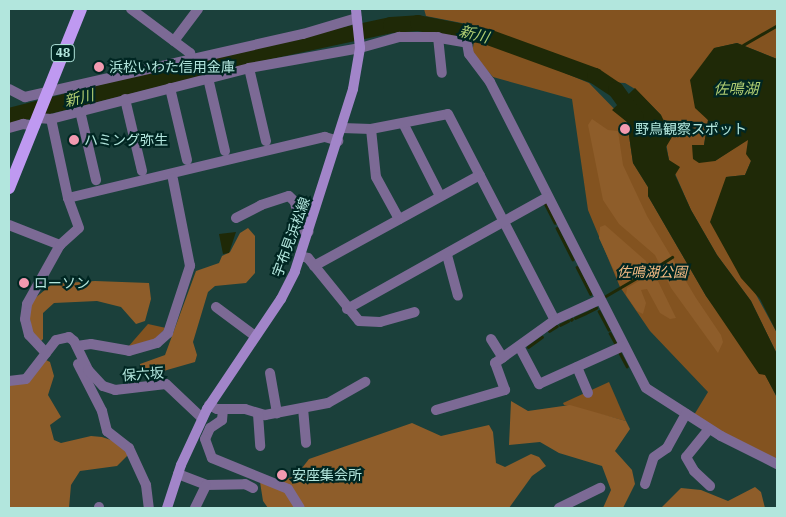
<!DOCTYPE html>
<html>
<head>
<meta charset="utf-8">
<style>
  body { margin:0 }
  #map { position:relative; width:786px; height:517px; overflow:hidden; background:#1b403b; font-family:"IBM Plex Serif","Noto Sans JP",serif }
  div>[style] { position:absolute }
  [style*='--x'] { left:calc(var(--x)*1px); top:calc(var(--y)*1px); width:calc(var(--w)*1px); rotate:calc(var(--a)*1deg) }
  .green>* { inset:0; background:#835320 }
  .forest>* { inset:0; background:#8e5d2a }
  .water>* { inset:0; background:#1f2907 }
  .stream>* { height:2.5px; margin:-1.25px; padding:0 1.25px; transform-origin:1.25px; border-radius:1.25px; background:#1f2907 }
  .river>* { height:16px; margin:-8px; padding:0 8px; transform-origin:8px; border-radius:8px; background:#1f2907 }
  .minor>* { height:10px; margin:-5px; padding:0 5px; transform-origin:5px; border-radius:5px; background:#7c6a95 }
  .secondary>* { height:10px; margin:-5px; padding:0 5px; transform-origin:5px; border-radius:5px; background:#a285c9 }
  .primary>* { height:12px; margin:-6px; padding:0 6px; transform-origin:6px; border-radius:6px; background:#bf99f1 }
  .dots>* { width:14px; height:14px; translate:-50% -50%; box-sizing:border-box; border:2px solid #002622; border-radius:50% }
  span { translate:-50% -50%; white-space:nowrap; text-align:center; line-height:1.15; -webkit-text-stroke:4.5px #002622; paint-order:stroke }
  .shield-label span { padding:1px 4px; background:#002622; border:1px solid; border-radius:4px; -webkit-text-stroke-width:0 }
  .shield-label { font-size:12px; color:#b2e6dd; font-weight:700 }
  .poi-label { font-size:14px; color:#b2e6dd }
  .left { translate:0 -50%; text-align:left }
  .street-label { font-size:14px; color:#b2e6dd }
  .park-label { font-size:14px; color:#f6bb84; font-style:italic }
  .water-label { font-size:15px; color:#b0cd72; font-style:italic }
  .frame { position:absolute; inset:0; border:10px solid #b2e6dd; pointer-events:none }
</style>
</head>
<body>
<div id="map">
  <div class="green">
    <i style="clip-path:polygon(424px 9px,777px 9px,777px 59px,737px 43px,715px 48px,705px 61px,703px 114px,708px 120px,704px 145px,715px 161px,748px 139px,751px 161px,745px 175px,726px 177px,753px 289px,777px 333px,777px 354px,751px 301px,717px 255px,691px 210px,669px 160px,661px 115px,635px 89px,625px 83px,606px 82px,520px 42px,477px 26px,426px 16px)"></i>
    <i style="clip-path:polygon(475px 36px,589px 83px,627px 122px,633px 163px,648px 187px,648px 196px,706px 296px,765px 374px,777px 398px,777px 460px,722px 434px,694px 415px,708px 392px,650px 331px,620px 287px,588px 210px,572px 99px,493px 77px,472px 53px)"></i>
    <i style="clip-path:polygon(148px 324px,166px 328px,155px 339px,128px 347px)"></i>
    <i style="clip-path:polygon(609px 382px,626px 421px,564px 405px,563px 403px)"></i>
  </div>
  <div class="forest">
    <i style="clip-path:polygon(592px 119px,608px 130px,618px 131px,623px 165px,647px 216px,696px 298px,721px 335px,723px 342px,718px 353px,671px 288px,655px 255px,619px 224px,603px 200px,588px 125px)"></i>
    <i style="clip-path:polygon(605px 225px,646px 261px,648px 267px,626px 280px,618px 279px,599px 238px,600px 227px)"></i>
    <i style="clip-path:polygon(248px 228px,255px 236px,255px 273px,246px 283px,215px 286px,208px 292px,193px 342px,197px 355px,195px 362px,146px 376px,140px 374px,140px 364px,165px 355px,196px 271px,219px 263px,222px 256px,230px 252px,240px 233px)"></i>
    <i style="clip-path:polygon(649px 275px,656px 277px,676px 318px,670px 319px,660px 313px,647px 289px,641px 290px,646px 303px,643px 314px,637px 311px,626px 295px,627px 288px)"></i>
    <i style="clip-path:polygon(95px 281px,149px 283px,151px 299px,145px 321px,136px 324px,121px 307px,97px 301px,54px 303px,43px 313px,43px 339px,40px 342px,32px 333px,29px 312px,34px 299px,52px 284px)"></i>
    <i style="clip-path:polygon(46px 360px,50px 362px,54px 376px,48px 395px,61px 417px,50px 425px,54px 440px,61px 443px,91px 436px,102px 437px,117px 442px,127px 451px,127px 456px,117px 466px,80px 471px,71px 485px,69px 508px,9px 508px,9px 385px)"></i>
    <i style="clip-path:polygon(511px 401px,528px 411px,570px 405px,626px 421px,630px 429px,615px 451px,632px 470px,635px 484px,623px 508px,603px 508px,611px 490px,602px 466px,559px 453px,540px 442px,509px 445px)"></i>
    <i style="clip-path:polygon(412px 423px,441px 436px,489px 425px,493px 432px,496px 463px,505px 467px,531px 454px,539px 457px,546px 466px,532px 476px,509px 508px,268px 508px,263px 501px,260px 482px,295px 477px,309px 459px)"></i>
    <i style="clip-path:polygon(755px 487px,761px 492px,765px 508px,661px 508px,681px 488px,701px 490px,728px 501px)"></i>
  </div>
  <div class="water">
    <i style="clip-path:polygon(737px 43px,777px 59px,777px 333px,760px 299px,741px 278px,710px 222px,726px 177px,745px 175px,751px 161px,746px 154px,748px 140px,715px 161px,699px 163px,693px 159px,692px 145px,704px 145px,708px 120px,695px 108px,690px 80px,714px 48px)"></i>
    <i style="clip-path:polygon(635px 88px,661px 115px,672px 137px,666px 147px,669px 160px,680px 167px,675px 175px,691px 210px,717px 255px,751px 301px,777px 354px,777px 397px,765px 375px,759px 374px,706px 296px,648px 196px,648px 187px,633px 163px,627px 122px,612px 110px)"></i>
    <i style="clip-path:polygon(236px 232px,229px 253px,223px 254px,219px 234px)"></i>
  </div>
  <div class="stream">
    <i style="--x:743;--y:45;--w:39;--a:-30"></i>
    <i style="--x:24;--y:120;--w:11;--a:-68"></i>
    <i style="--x:545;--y:203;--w:22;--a:63"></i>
    <i style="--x:557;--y:228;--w:35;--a:63"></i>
    <i style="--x:661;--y:264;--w:13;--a:-32"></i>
    <i style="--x:577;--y:267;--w:30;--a:63"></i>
    <i style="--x:604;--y:297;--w:56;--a:-30.3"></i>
    <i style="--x:599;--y:311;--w:21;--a:62"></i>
    <i style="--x:588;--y:312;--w:9;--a:-27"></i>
    <i style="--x:575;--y:318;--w:12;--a:-24"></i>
    <i style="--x:571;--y:320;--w:1;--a:-45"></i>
    <i style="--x:560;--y:325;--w:9;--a:-27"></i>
    <i style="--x:549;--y:331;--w:9;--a:-32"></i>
    <i style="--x:610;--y:333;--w:13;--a:61"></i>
    <i style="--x:528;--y:347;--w:17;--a:-36"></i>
    <i style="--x:620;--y:353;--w:15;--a:62"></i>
  </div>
  <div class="river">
    <i style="--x:9;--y:116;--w:245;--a:-14.1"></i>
    <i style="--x:247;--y:56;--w:147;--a:-12.1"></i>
    <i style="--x:391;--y:25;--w:27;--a:-4"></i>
    <i style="--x:418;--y:23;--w:71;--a:11.3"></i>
    <i style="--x:488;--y:37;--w:114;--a:20"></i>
    <i style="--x:595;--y:76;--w:25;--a:34"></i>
    <i style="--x:616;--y:90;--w:34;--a:54"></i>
  </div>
  <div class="minor">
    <i style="--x:131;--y:9;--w:74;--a:36.7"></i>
    <i style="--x:190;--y:53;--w:7;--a:82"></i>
    <i style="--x:438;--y:37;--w:36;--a:84"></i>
    <i style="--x:174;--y:41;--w:40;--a:-53"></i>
    <i style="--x:249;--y:68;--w:75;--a:76.9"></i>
    <i style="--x:208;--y:78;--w:75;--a:76.9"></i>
    <i style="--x:170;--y:88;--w:74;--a:76.7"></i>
    <i style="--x:9;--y:89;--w:18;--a:27"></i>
    <i style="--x:25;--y:97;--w:285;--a:-12.8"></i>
    <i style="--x:303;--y:34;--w:56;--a:-16.5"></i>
    <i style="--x:125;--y:99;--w:74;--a:76.7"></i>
    <i style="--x:80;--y:111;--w:71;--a:76.9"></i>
    <i style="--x:38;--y:118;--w:13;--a:4"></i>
    <i style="--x:51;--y:119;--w:204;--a:-14.4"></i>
    <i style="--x:249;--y:68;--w:113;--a:-10.2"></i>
    <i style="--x:360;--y:48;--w:41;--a:-15.8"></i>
    <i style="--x:399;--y:37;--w:35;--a:0"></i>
    <i style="--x:434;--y:37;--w:34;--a:10"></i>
    <i style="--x:467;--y:43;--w:11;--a:80"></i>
    <i style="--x:469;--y:54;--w:35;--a:53"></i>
    <i style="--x:490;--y:82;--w:343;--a:63"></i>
    <i style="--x:646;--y:388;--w:89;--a:32.6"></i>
    <i style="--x:721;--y:436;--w:63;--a:26.6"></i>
    <i style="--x:403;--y:123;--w:82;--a:63.1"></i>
    <i style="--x:9;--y:128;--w:15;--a:-16"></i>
    <i style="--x:23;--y:124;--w:12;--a:9"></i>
    <i style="--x:342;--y:128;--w:29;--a:2"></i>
    <i style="--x:371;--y:129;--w:78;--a:-11"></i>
    <i style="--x:448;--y:114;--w:232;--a:62.6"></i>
    <i style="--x:555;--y:320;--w:48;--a:-24.4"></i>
    <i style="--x:371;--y:129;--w:48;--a:84.1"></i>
    <i style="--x:376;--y:177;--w:48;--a:61.3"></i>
    <i style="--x:68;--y:198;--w:264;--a:-13.4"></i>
    <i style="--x:325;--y:137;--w:14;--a:17"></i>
    <i style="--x:236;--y:218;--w:28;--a:-27"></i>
    <i style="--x:261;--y:205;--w:29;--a:-18"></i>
    <i style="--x:289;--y:196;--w:8;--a:45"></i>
    <i style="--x:295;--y:202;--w:27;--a:80"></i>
    <i style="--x:300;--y:229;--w:9;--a:18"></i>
    <i style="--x:9;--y:225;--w:55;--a:21.4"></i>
    <i style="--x:447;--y:255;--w:42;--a:75"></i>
    <i style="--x:300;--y:256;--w:8;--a:14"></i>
    <i style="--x:308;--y:258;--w:81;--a:51"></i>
    <i style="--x:359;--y:321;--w:21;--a:3"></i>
    <i style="--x:380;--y:322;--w:36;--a:-16"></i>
    <i style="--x:314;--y:266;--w:189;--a:-28.7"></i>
    <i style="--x:216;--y:307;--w:49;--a:36.6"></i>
    <i style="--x:347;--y:309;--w:229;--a:-29.2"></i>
    <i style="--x:491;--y:339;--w:22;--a:58"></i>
    <i style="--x:77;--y:346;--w:14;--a:-8"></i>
    <i style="--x:91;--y:344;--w:39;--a:10"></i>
    <i style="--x:129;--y:351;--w:29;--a:-16"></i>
    <i style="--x:157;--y:343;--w:15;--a:-42"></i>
    <i style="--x:168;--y:333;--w:71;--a:-71.8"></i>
    <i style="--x:190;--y:266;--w:89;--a:-101.1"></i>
    <i style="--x:520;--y:348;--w:41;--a:62.2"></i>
    <i style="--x:539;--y:384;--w:92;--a:-24.3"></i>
    <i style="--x:46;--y:353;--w:25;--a:-133"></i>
    <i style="--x:29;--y:335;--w:16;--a:-104"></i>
    <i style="--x:25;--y:319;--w:15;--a:-82"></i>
    <i style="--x:27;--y:304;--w:68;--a:-60.8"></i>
    <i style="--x:60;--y:245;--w:25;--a:-42"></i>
    <i style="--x:79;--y:228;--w:32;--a:-110"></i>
    <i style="--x:68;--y:198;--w:81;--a:-102.1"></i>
    <i style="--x:78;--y:364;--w:53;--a:62.9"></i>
    <i style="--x:102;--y:411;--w:21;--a:76"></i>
    <i style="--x:107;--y:431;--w:28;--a:38"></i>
    <i style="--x:129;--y:448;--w:41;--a:65.3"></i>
    <i style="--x:146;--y:485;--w:23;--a:83"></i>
    <i style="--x:577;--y:367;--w:28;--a:67"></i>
    <i style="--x:270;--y:373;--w:41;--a:80.1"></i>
    <i style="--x:9;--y:381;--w:17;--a:-7"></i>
    <i style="--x:26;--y:379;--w:49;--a:-52.4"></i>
    <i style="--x:56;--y:340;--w:13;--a:-13"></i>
    <i style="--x:69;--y:337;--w:6;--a:39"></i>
    <i style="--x:74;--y:341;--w:32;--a:64"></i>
    <i style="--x:88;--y:370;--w:22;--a:47"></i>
    <i style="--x:103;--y:386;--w:13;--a:18"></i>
    <i style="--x:115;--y:390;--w:51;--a:-6.7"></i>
    <i style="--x:166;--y:384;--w:50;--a:43.4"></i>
    <i style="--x:209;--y:405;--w:9;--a:27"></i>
    <i style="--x:217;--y:409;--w:28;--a:0"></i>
    <i style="--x:245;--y:409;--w:21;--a:17"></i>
    <i style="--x:265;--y:415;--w:64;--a:-10.8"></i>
    <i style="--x:328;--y:403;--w:43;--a:-29.6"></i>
    <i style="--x:303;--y:408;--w:35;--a:85"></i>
    <i style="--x:223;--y:409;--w:11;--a:95"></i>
    <i style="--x:222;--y:420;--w:14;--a:146"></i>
    <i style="--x:210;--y:428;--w:12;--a:114"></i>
    <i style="--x:205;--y:439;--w:20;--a:70"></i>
    <i style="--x:212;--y:458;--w:82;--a:22.2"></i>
    <i style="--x:288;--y:489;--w:22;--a:58"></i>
    <i style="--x:436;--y:410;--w:72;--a:-16.2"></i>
    <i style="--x:505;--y:390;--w:29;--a:-110"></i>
    <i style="--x:495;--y:363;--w:74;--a:-35.6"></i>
    <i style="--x:258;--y:414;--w:32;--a:86"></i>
    <i style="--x:709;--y:429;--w:36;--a:129"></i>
    <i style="--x:686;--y:457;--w:16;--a:60"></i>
    <i style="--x:694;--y:471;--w:22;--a:43"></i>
    <i style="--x:178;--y:474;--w:30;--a:21"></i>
    <i style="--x:206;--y:485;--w:39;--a:-1"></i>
    <i style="--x:245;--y:484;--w:9;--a:27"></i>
    <i style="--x:645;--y:484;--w:28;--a:-72"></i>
    <i style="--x:654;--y:457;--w:16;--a:-35"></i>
    <i style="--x:667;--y:448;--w:39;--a:-61"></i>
    <i style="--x:99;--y:508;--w:1;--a:-90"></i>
    <i style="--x:195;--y:508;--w:25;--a:-64"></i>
    <i style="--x:559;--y:508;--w:46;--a:-26"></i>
  </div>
  <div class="secondary">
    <i style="--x:167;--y:508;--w:45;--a:-72"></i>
    <i style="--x:181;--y:465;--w:62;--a:-65.1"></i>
    <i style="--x:207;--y:409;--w:133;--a:-56.1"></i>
    <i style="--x:281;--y:299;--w:31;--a:-63"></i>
    <i style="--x:295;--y:271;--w:191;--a:-72.3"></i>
    <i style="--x:353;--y:89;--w:42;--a:-80.3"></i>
    <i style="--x:360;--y:48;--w:39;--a:-96"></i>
  </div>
  <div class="primary">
    <i style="--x:9;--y:188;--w:193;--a:-68.1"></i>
  </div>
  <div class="dots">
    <i style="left:99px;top:67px;background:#f29ab0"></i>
    <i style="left:625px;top:129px;background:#f29ab0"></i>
    <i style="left:74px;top:140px;background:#f29ab0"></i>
    <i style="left:24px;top:283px;background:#f29ab0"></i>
    <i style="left:282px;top:475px;background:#f29ab0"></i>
  </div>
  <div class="shield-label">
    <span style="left:63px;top:53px">48</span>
  </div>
  <div class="poi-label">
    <span class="left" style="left:109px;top:67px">浜松いわた信用金庫</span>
    <span class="left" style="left:635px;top:129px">野鳥観察スポット</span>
    <span class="left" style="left:84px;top:140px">ハミング弥生</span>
    <span class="left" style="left:34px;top:283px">ローソン</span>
    <span class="left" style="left:292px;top:475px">安座集会所</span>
  </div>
  <div class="street-label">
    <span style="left:291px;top:237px;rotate:-70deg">宇布見浜松線</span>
    <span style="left:143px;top:374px;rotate:-4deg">保六坂</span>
  </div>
  <div class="park-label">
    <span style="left:652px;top:272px">佐鳴湖公園</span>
  </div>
  <div class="water-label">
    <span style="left:474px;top:34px;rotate:14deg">新川</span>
    <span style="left:736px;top:89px">佐鳴湖</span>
    <span style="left:79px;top:98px;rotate:-14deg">新川</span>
  </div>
  <div class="frame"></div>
</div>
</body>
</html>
